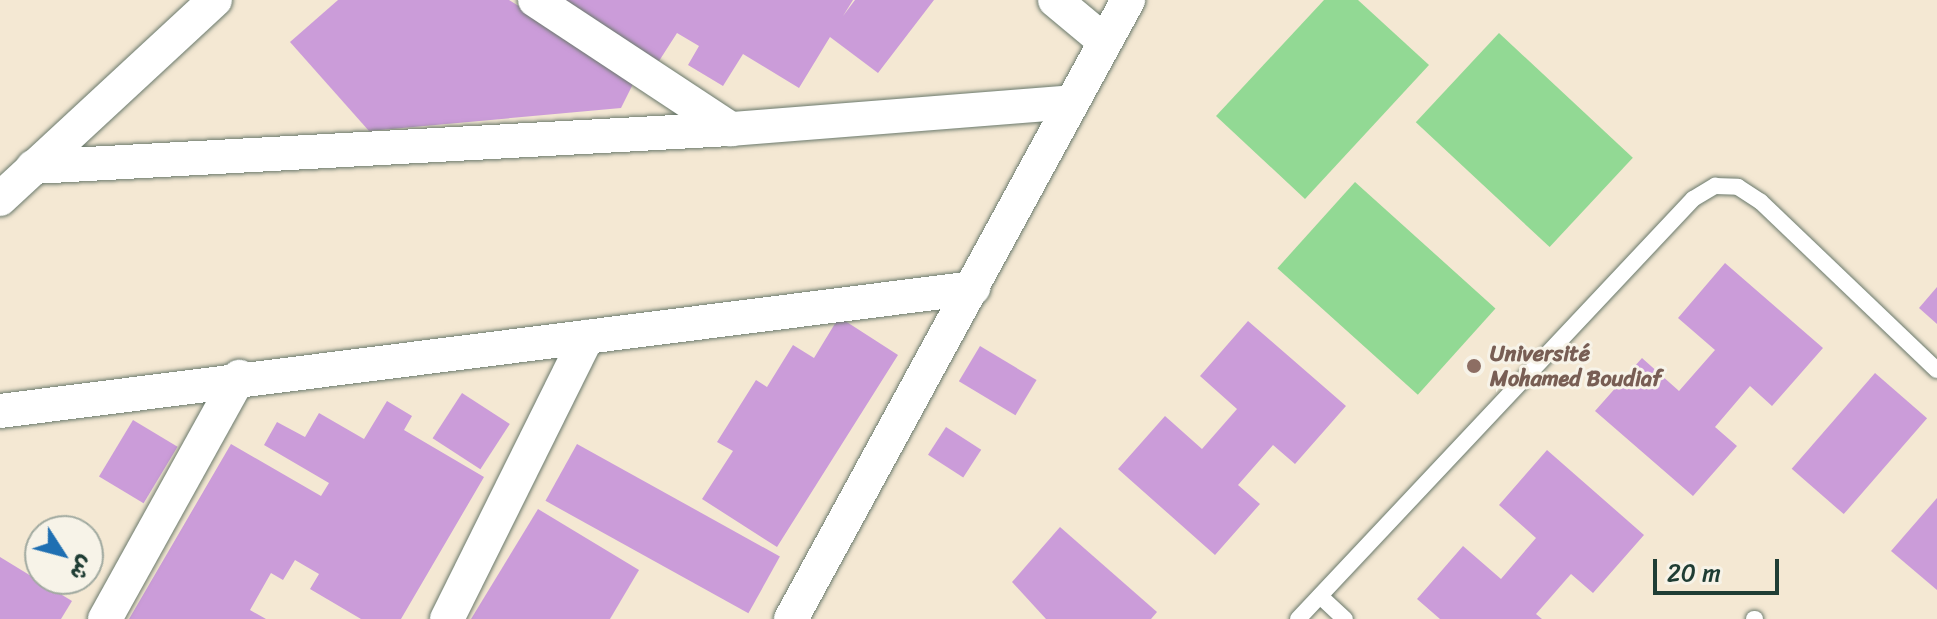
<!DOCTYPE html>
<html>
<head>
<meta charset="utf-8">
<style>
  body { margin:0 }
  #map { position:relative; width:1937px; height:619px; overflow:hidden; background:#f4e8d3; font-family:Sriracha,"Playpen Sans Arabic",sans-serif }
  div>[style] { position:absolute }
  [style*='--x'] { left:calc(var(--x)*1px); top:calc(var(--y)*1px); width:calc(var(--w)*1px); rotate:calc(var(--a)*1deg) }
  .green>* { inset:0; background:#92d994; transform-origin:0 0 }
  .building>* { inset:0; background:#cb9cd9; transform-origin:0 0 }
  .roads { filter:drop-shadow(0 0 2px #6a796c) drop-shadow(0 0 2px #6a796c) }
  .service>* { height:16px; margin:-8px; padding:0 8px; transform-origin:8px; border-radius:8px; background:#fff }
  .minor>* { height:34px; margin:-17px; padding:0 17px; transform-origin:17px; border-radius:17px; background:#fff }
  .dots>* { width:22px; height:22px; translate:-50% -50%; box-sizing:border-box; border:4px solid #f7f3e8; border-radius:50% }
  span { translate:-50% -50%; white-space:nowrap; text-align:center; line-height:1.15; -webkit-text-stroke:6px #f7f3e8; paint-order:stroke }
  .education-label { font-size:22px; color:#785e54; font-weight:700 }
  .left { translate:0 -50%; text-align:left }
  .north { position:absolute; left:24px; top:515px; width:80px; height:80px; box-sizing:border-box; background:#f7f3e8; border:2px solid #a1aaa0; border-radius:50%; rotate:126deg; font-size:22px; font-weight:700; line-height:32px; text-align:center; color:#1f3d34 }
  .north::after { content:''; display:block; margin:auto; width:28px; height:36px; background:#1f6fb2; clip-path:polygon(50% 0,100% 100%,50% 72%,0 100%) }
  .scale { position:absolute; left:1653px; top:559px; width:126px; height:36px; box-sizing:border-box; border:4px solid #1f3d34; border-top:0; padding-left:10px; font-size:24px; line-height:28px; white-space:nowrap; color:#1f3d34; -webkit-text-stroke:6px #f7f3e8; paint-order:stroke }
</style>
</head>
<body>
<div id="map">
  <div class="green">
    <i style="clip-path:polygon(1324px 0,1358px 0,1429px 65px,1305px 199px,1216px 116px)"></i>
    <i style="left:1499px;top:33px;width:183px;height:122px;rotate:43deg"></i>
    <i style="left:1355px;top:182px;width:189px;height:116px;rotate:42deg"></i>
  </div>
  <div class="building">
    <i style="clip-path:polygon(338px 0,509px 0,636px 78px,621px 108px,369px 131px,290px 42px)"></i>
    <i style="clip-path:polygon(560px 0,853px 0,843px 16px,855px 0,934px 0,878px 73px,830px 37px,799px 88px,743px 54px,723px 86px,688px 65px,699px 46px,677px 33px,659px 61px)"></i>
    <i style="clip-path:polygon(1725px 263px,1823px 348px,1772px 406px,1750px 386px,1715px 427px,1737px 446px,1693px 496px,1595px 411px,1642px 358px,1679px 391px,1715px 350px,1678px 318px)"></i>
    <i style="clip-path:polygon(1937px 287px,1937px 324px,1919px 308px)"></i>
    <i style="clip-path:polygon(839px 317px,898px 355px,777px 547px,702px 499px,733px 451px,717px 442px,756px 380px,767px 387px,793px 345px,814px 358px)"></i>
    <i style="clip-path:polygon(1248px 321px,1346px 406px,1295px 464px,1273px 445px,1238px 485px,1260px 504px,1215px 555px,1118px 469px,1165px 416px,1202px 449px,1237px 409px,1200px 376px)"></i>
    <i style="left:980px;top:346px;width:66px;height:41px;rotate:31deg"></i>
    <i style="left:1875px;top:373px;width:69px;height:127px;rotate:41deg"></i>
    <i style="left:462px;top:393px;width:57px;height:54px;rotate:33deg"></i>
    <i style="clip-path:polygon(387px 401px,412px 416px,404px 430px,484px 477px,401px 619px,361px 619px,310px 589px,319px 574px,295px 560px,283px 580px,271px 573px,250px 610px,266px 619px,129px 619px,231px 444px,321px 496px,329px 483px,264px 445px,277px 422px,305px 437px,319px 413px,364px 439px)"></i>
    <i style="left:133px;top:420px;width:52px;height:66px;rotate:31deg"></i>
    <i style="left:946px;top:427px;width:42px;height:33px;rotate:33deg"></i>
    <i style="left:577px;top:444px;width:232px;height:65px;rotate:29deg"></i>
    <i style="clip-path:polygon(1547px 450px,1644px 535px,1593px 593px,1571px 574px,1536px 614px,1542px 619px,1440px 619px,1417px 599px,1463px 546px,1501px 579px,1536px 538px,1499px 505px)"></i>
    <i style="clip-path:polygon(1937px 498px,1937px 590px,1891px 551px)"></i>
    <i style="clip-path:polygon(538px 509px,639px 570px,610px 619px,471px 619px)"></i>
    <i style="clip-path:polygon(1060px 527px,1157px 612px,1151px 619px,1046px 619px,1012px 582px)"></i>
    <i style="clip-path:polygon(0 557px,72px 601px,61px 619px,0 619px)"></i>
  </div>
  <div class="roads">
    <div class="service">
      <i style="--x:1320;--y:596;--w:34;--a:43"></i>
      <i style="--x:1298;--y:619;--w:577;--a:-46.76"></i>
      <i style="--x:1693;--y:199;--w:26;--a:-31"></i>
      <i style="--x:1715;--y:186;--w:23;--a:2"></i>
      <i style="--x:1738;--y:187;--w:27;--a:33"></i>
      <i style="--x:1761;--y:202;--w:243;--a:43.7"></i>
      <i style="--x:1754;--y:619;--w:1;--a:0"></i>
    </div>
    <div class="minor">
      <i style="--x:535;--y:0;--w:235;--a:33.4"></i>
      <i style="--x:1055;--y:0;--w:62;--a:39.8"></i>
      <i style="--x:33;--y:167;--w:699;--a:-3.12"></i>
      <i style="--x:731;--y:129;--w:341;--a:-4.5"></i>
      <i style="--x:0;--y:199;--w:293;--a:-42.8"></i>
      <i style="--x:0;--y:411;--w:981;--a:-7.2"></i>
      <i style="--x:105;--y:619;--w:277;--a:-61"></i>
      <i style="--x:447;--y:619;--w:315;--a:-63.6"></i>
      <i style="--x:791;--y:619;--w:705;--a:-61.43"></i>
    </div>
  </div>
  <div class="dots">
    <i style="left:1474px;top:366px;background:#8d6e63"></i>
  </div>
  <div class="education-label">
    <span class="left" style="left:1490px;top:366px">Université<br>Mohamed Boudiaf</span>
  </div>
  <div class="north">ش</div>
  <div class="scale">20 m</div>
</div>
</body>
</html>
